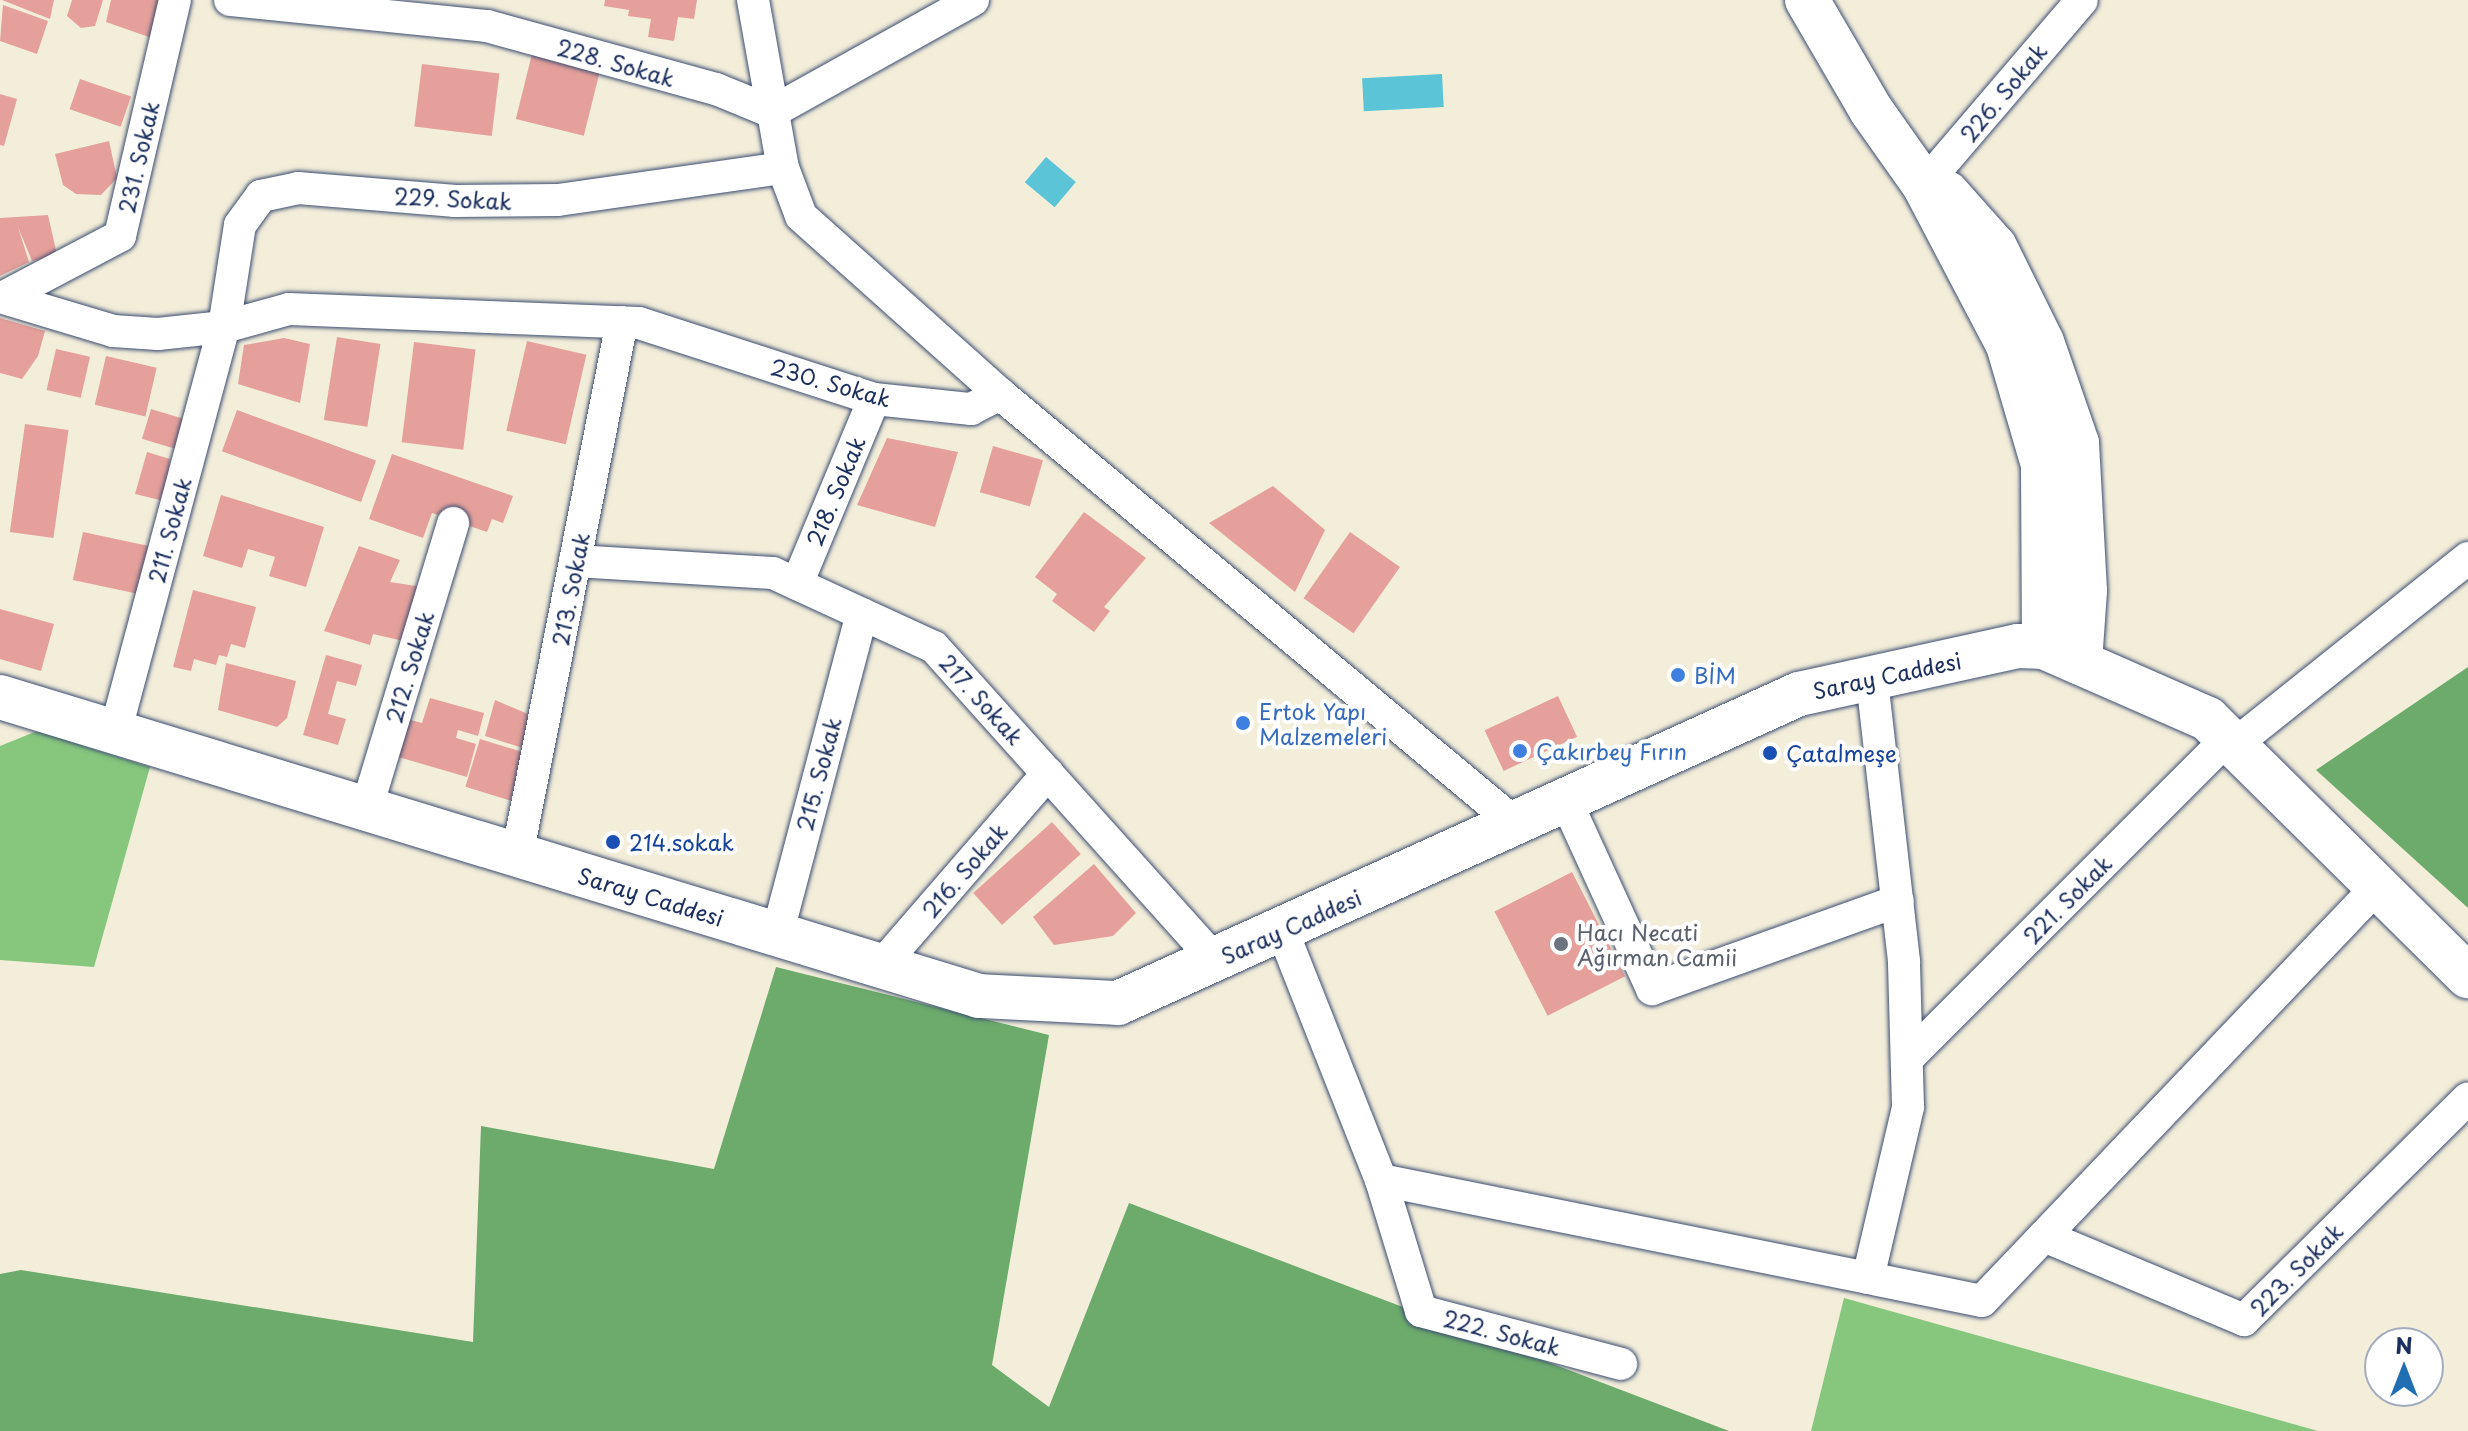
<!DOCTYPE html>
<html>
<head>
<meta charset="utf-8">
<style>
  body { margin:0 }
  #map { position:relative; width:2468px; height:1431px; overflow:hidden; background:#f3eeda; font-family:"Playpen Sans",sans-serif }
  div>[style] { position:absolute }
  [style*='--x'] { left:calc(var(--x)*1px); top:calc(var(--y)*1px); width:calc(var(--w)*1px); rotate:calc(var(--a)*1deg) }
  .green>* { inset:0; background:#86c67d }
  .forest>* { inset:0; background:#6cab6c }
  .water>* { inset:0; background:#5bc4d7; transform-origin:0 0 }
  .building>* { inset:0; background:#e5a09b; transform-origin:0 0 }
  .roads { filter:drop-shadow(0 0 2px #3b4c71) drop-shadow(0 0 2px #3b4c71) }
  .minor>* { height:32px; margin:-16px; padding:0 16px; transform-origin:16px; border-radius:16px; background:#fff }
  .secondary>* { height:44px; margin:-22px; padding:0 22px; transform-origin:22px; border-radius:22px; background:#fff }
  .primary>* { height:44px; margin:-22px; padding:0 22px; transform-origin:22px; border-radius:22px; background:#fff }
  .dots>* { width:22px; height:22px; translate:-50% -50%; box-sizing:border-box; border:4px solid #fff; border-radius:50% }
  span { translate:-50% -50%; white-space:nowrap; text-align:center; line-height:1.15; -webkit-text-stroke:8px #fff; paint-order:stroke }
  .street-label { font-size:22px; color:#1b2f5e }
  .shop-label { font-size:22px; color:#366cbe }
  .left { translate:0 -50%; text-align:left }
  .transit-label { font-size:22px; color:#164399 }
  .worship-label { font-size:22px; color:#5b616d }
  .north { position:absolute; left:2364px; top:1327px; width:80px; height:80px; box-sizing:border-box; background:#fff; border:2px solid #a4acbf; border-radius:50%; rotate:0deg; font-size:22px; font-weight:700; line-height:32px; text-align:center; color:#1b2f5e }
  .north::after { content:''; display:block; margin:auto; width:28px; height:36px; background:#1f6fb2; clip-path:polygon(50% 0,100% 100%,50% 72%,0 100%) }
</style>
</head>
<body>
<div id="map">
  <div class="green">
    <i style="clip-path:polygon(37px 731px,150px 767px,94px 967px,0 960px,0 746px)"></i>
    <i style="clip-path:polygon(1844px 1298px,2318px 1431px,1811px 1431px)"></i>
  </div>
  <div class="forest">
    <i style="clip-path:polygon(2468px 667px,2468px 908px,2316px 770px)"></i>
    <i style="clip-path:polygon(776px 967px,1049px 1035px,992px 1365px,1049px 1407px,1129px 1203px,1729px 1431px,0 1431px,0 1274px,21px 1270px,473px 1342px,481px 1126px,714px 1169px)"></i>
  </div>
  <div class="water">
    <i style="left:1442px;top:74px;width:33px;height:80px;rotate:87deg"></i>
    <i style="left:1046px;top:157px;width:39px;height:33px;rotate:40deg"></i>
  </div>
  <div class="building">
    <i style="clip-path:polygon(2px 0,54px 0,50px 19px)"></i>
    <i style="clip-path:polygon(72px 0,103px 0,95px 26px,81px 28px,67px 16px)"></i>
    <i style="clip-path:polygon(111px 0,162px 0,153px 33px,149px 37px,106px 22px)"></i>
    <i style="clip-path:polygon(605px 0,697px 0,694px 19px,678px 17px,674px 41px,648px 37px,651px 19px,628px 16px,629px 10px,604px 6px)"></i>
    <i style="clip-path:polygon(3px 5px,48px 21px,37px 54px,0 41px)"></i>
    <i style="left:533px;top:50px;width:70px;height:71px;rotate:14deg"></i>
    <i style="left:422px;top:64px;width:78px;height:63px;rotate:7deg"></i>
    <i style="left:80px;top:79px;width:54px;height:32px;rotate:19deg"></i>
    <i style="clip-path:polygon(0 94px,17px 99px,4px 146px,0 145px)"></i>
    <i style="clip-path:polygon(109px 141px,117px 178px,101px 195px,76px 194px,63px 185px,55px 154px)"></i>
    <i style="clip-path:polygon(48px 215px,57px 255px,32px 261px,18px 227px,29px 262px,0 276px,0 218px)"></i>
    <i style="clip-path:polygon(0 318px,45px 331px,38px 356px,22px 379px,0 373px)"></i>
    <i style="left:337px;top:337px;width:44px;height:84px;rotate:9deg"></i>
    <i style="clip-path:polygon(284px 338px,310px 344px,300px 403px,238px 384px,244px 345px)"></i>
    <i style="left:527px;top:341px;width:61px;height:92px;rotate:13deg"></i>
    <i style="left:414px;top:342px;width:62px;height:101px;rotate:7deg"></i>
    <i style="left:56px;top:349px;width:35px;height:42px;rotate:13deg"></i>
    <i style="left:106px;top:356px;width:52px;height:50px;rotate:13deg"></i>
    <i style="left:151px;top:409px;width:38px;height:31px;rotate:17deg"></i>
    <i style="left:237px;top:410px;width:148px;height:44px;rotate:20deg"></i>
    <i style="left:25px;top:424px;width:44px;height:109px;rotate:8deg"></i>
    <i style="clip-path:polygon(887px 438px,958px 452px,935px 527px,857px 505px)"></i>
    <i style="left:993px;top:446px;width:52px;height:48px;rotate:16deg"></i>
    <i style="clip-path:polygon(147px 452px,170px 459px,164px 501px,135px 494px)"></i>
    <i style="clip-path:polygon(392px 454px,513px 496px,503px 523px,492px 519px,487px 532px,432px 513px,423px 538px,369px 519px)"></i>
    <i style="clip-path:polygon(1273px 486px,1325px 530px,1295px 592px,1209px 523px)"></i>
    <i style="clip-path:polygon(221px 495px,324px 527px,306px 587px,269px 576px,275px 557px,248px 549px,242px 568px,203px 556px)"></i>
    <i style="clip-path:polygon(1084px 512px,1146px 558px,1104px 607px,1110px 611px,1094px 632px,1052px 601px,1057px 594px,1035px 577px)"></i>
    <i style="left:83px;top:532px;width:72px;height:49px;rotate:12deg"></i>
    <i style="left:1350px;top:532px;width:61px;height:81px;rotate:35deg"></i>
    <i style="clip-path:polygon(359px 546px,400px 560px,390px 582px,429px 588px,412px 643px,373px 634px,370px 645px,324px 631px)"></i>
    <i style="clip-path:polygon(193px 590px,256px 607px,245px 648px,231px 644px,227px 657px,219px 655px,216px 665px,194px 659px,191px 671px,173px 667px)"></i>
    <i style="clip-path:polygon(0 609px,54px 624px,41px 671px,0 659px)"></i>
    <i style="clip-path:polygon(326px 655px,362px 665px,356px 686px,337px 681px,328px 714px,346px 719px,338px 745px,303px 735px)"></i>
    <i style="clip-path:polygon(226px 663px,296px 681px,287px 718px,277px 727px,218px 710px)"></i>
    <i style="left:1558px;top:696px;width:45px;height:81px;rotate:65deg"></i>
    <i style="clip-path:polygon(430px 698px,484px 713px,478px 736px,458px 730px,456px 738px,476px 744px,467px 777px,388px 754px,399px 717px,422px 723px)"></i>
    <i style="clip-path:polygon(495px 700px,535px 717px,526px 749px,485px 736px)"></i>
    <i style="left:480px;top:739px;width:47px;height:50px;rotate:17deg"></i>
    <i style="left:1052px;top:822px;width:43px;height:106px;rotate:48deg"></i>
    <i style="clip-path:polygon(1094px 864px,1136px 913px,1113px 936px,1054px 945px,1033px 917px)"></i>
    <i style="left:1572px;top:872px;width:117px;height:87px;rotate:63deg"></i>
  </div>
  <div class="roads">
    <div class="minor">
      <i style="--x:230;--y:0;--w:258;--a:5.8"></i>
      <i style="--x:487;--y:26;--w:238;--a:15.4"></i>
      <i style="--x:716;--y:89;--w:61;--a:22.3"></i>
      <i style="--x:772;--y:112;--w:230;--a:-29.1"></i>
      <i style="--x:753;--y:0;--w:171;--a:79.9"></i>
      <i style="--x:783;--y:168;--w:51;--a:69.4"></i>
      <i style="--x:801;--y:216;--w:267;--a:41.8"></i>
      <i style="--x:1924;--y:185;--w:243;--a:-49.5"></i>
      <i style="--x:6;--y:296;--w:129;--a:-27.8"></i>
      <i style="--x:120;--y:236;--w:242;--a:-76.9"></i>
      <i style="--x:0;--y:297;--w:118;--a:16.7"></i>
      <i style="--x:113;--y:331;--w:45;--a:3.8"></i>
      <i style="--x:158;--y:334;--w:66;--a:-6.1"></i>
      <i style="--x:224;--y:327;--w:67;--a:-15.5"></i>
      <i style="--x:289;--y:309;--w:350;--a:2.3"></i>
      <i style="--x:639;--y:323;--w:247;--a:17.9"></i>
      <i style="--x:874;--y:399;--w:98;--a:5.9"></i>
      <i style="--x:971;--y:409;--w:33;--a:-27"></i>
      <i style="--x:1000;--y:394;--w:672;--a:39.81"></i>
      <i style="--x:575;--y:561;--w:198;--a:3.5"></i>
      <i style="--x:773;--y:573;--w:177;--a:24.7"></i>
      <i style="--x:934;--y:647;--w:421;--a:48.1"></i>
      <i style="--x:797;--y:584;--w:200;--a:-67.4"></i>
      <i style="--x:115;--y:733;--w:420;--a:-75"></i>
      <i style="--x:224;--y:327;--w:103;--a:-81.1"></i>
      <i style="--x:240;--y:225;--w:36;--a:-54"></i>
      <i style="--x:261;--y:196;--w:38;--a:-12"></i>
      <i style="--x:298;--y:188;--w:158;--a:4.7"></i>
      <i style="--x:455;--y:201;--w:103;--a:-0.6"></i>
      <i style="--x:558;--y:200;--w:227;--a:-8.1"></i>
      <i style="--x:2234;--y:745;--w:300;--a:-38.6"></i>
      <i style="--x:1566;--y:801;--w:207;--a:65.4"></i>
      <i style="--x:1652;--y:989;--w:261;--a:-19.7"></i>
      <i style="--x:366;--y:810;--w:300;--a:-73.1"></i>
      <i style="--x:517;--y:856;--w:544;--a:-78.88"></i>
      <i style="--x:1282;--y:930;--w:269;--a:68.4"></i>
      <i style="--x:1381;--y:1180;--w:613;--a:11.38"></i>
      <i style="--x:1982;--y:1301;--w:574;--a:-46.34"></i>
      <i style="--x:777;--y:935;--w:332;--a:-75.2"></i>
      <i style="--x:881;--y:966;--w:255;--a:-49.1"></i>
      <i style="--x:1907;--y:1059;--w:454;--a:-45"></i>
      <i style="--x:1381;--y:1180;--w:137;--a:73"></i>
      <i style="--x:1421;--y:1311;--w:207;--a:14.8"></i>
      <i style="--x:2044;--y:1236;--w:217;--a:22.8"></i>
      <i style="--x:2244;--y:1320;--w:315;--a:-44.7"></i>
      <i style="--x:1868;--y:1278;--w:176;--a:-76.8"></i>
      <i style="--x:1908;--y:1107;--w:146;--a:-91.6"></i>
      <i style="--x:1904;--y:961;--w:285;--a:-96.5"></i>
    </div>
    <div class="secondary">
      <i style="--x:1807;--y:0;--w:127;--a:59.8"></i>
      <i style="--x:1871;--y:110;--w:92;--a:54.8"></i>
      <i style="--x:1924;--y:185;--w:181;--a:62.3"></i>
      <i style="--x:2008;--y:345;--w:125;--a:73.7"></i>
      <i style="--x:2043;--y:465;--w:182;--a:89.7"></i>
      <i style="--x:1947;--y:193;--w:72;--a:48.4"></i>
      <i style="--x:1995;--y:247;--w:106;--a:63.7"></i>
      <i style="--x:2042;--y:342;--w:107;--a:70.9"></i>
      <i style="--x:2077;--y:443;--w:148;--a:86.9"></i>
      <i style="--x:2085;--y:591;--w:72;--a:94"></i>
    </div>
    <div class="primary">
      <i style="--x:0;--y:697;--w:1024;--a:16.98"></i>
      <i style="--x:979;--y:996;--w:139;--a:2.9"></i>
      <i style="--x:1118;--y:1003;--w:748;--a:-24.41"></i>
      <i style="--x:1799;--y:694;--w:224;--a:-12.4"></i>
      <i style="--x:2018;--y:646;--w:26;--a:2"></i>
      <i style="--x:2044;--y:647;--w:179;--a:23.7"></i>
      <i style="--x:2208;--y:719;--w:366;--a:44.7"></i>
    </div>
  </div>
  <div class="dots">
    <i style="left:1678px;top:675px;background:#3f7fe0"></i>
    <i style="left:1243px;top:723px;background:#3f7fe0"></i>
    <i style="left:1520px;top:751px;background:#3f7fe0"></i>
    <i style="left:1770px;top:753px;background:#1a4fb4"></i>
    <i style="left:613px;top:842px;background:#1a4fb4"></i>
    <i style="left:1561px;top:944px;background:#6b7280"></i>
  </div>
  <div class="street-label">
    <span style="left:616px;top:62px;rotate:16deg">228. Sokak</span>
    <span style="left:2003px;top:92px;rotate:-50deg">226. Sokak</span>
    <span style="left:138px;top:157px;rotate:-77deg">231. Sokak</span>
    <span style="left:453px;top:198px;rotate:3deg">229. Sokak</span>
    <span style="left:831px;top:382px;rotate:16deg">230. Sokak</span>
    <span style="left:835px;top:491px;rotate:-67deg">218. Sokak</span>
    <span style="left:169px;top:530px;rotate:-75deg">211. Sokak</span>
    <span style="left:570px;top:589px;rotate:-79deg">213. Sokak</span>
    <span style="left:409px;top:667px;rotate:-73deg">212. Sokak</span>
    <span style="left:1887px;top:675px;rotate:-12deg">Saray Caddesi</span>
    <span style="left:982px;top:699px;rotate:48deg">217. Sokak</span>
    <span style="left:818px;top:774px;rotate:-75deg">215. Sokak</span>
    <span style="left:964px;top:870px;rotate:-49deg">216. Sokak</span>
    <span style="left:651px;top:896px;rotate:17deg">Saray Caddesi</span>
    <span style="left:2067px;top:899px;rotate:-45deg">221. Sokak</span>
    <span style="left:1291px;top:926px;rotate:-24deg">Saray Caddesi</span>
    <span style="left:2296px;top:1269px;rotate:-45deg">223. Sokak</span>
    <span style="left:1502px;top:1332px;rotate:15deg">222. Sokak</span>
  </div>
  <div class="shop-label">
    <span class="left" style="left:1694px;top:675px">BİM</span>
    <span class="left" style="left:1259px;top:723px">Ertok Yapı<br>Malzemeleri</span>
    <span class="left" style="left:1536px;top:751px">Çakırbey Fırın</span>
  </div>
  <div class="transit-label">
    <span class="left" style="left:1786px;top:753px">Çatalmeşe</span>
    <span class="left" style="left:629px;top:842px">214.sokak</span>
  </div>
  <div class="worship-label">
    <span class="left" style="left:1577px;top:944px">Hacı Necati<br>Ağırman Camii</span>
  </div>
  <div class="north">N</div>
</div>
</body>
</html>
